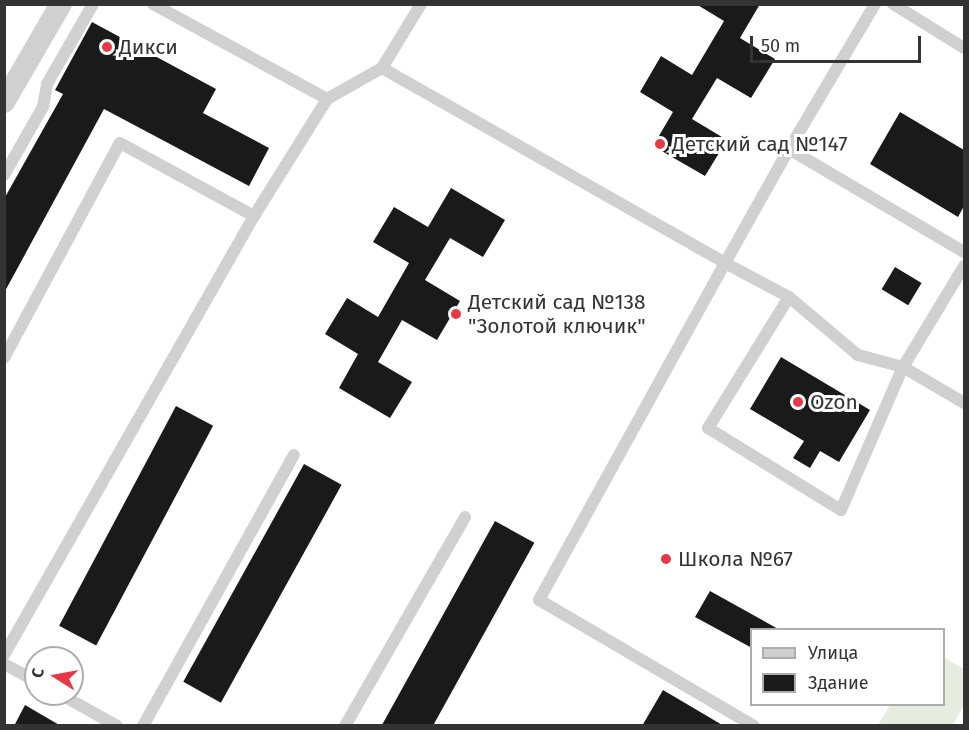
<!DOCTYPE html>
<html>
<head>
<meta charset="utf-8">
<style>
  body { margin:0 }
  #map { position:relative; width:969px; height:730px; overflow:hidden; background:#fff; font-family:"Fira Sans",sans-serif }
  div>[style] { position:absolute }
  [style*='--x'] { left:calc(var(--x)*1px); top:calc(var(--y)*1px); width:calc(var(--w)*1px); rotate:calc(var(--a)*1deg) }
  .green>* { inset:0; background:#e6ecdf }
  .building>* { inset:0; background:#1a1a1a; transform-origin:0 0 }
  .lane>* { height:12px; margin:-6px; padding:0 6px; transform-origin:6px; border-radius:6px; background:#d0d0d0 }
  .street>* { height:22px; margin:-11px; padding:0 11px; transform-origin:11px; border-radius:11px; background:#d0d0d0 }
  .dots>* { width:16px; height:16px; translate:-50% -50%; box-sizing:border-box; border:3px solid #fff; border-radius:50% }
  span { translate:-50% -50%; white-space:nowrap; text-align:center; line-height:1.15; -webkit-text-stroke:6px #fff; paint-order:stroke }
  .poi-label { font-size:21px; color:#333 }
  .left { translate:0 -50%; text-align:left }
  .frame { position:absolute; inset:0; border:6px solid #333; pointer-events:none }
  .legend { position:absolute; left:750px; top:628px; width:195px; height:78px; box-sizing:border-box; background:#fff; border:2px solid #adadad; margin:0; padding:8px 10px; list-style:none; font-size:18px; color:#333 }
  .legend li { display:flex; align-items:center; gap:12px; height:30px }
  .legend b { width:30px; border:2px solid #adadad }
  .north { position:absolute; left:24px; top:646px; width:60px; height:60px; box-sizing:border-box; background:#fff; border:2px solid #adadad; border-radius:50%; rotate:281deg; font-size:16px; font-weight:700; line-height:24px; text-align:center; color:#333 }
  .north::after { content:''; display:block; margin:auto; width:21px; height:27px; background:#e63946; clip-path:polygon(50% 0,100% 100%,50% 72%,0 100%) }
  .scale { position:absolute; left:750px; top:36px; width:171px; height:27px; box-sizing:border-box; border:3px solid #333; border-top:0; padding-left:8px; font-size:18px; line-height:21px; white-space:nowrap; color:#333; -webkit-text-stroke:4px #fff; paint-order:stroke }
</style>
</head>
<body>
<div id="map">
  <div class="green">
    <i style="clip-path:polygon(944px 657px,964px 669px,964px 705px,953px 725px,878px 725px,890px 705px,944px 704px)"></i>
  </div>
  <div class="building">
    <i style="clip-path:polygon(696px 4px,760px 4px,740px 38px,775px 59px,751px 98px,717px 78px,692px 119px,727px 140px,705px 176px,653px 146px,673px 112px,640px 92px,661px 56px,692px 75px,724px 21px)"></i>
    <i style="clip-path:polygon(92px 22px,216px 89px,203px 113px,269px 148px,249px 186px,104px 109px,4px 293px,4px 199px,63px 94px,55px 90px)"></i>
    <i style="clip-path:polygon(900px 112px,964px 150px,964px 206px,958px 217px,870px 164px)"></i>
    <i style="clip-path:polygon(451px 188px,505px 220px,483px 257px,450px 238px,425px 280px,460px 301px,437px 340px,402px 320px,378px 362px,412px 382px,390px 418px,339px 388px,358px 354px,325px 334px,347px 298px,378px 317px,409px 263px,373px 242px,394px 207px,428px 227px)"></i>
    <i style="left:895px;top:267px;width:31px;height:26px;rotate:31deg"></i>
    <i style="clip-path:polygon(781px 357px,870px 410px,839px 462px,820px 451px,810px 468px,793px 458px,804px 441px,750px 409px)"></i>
    <i style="left:176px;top:406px;width:42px;height:249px;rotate:28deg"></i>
    <i style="left:304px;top:464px;width:43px;height:249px;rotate:29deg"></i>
    <i style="left:495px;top:521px;width:45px;height:236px;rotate:29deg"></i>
    <i style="clip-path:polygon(710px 591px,780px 630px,752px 630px,752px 648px,695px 617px)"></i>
    <i style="clip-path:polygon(663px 690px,724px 726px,642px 726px)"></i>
    <i style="clip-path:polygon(25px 705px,61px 726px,14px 726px)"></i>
  </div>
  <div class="lane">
    <i style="--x:153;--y:4;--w:198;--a:28.6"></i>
    <i style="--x:327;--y:99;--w:63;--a:-29.4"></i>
    <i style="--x:382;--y:68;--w:395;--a:29.6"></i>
    <i style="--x:725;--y:263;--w:131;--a:-60.7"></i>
    <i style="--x:789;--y:149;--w:203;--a:30.5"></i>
    <i style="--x:893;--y:4;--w:84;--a:31.8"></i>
    <i style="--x:382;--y:68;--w:75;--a:-58.6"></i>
    <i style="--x:789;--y:149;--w:169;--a:-59.3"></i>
    <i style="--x:4;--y:175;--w:78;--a:-60.2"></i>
    <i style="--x:43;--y:107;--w:23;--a:-80"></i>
    <i style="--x:47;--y:84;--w:92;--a:-60.1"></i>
    <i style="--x:964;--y:266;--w:118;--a:121.1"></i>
    <i style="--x:903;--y:367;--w:71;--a:30.5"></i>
    <i style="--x:4;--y:358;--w:244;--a:-61.7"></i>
    <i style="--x:120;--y:143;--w:153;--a:28.6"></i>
    <i style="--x:254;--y:216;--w:138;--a:-58"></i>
    <i style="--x:4;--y:655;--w:505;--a:-60.34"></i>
    <i style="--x:4;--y:664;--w:36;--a:28"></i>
    <i style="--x:60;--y:694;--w:65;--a:29.3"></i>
    <i style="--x:143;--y:726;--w:310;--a:-60.9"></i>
    <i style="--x:345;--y:726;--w:241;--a:-60.1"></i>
    <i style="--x:754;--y:726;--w:249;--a:-149.6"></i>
    <i style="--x:539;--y:600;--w:385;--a:-61.1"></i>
    <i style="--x:725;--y:263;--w:72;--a:28"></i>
    <i style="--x:789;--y:297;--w:154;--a:121.7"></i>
    <i style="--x:708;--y:428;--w:156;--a:31.7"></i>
    <i style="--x:841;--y:510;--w:156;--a:-66.6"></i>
    <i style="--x:903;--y:367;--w:47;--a:-165.1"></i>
    <i style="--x:858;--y:355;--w:90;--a:-140"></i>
  </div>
  <div class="street">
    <i style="--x:4;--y:102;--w:113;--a:-59.8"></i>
  </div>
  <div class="dots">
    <i style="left:107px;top:47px;background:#e63946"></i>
    <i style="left:660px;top:144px;background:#e63946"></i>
    <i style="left:456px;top:314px;background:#e63946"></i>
    <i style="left:798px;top:402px;background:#e63946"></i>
    <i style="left:666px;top:559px;background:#e63946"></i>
  </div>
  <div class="poi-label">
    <span class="left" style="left:119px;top:47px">Дикси</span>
    <span class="left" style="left:672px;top:144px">Детский сад №147</span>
    <span class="left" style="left:468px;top:314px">Детский сад №138<br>"Золотой ключик"</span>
    <span class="left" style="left:810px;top:402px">Ozon</span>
    <span class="left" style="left:678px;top:559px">Школа №67</span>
  </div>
  <div class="frame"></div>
  <ul class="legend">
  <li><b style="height:8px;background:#d0d0d0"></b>Улица</li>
  <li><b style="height:16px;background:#1a1a1a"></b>Здание</li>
  </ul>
  <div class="north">С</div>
  <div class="scale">50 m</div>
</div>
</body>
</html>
